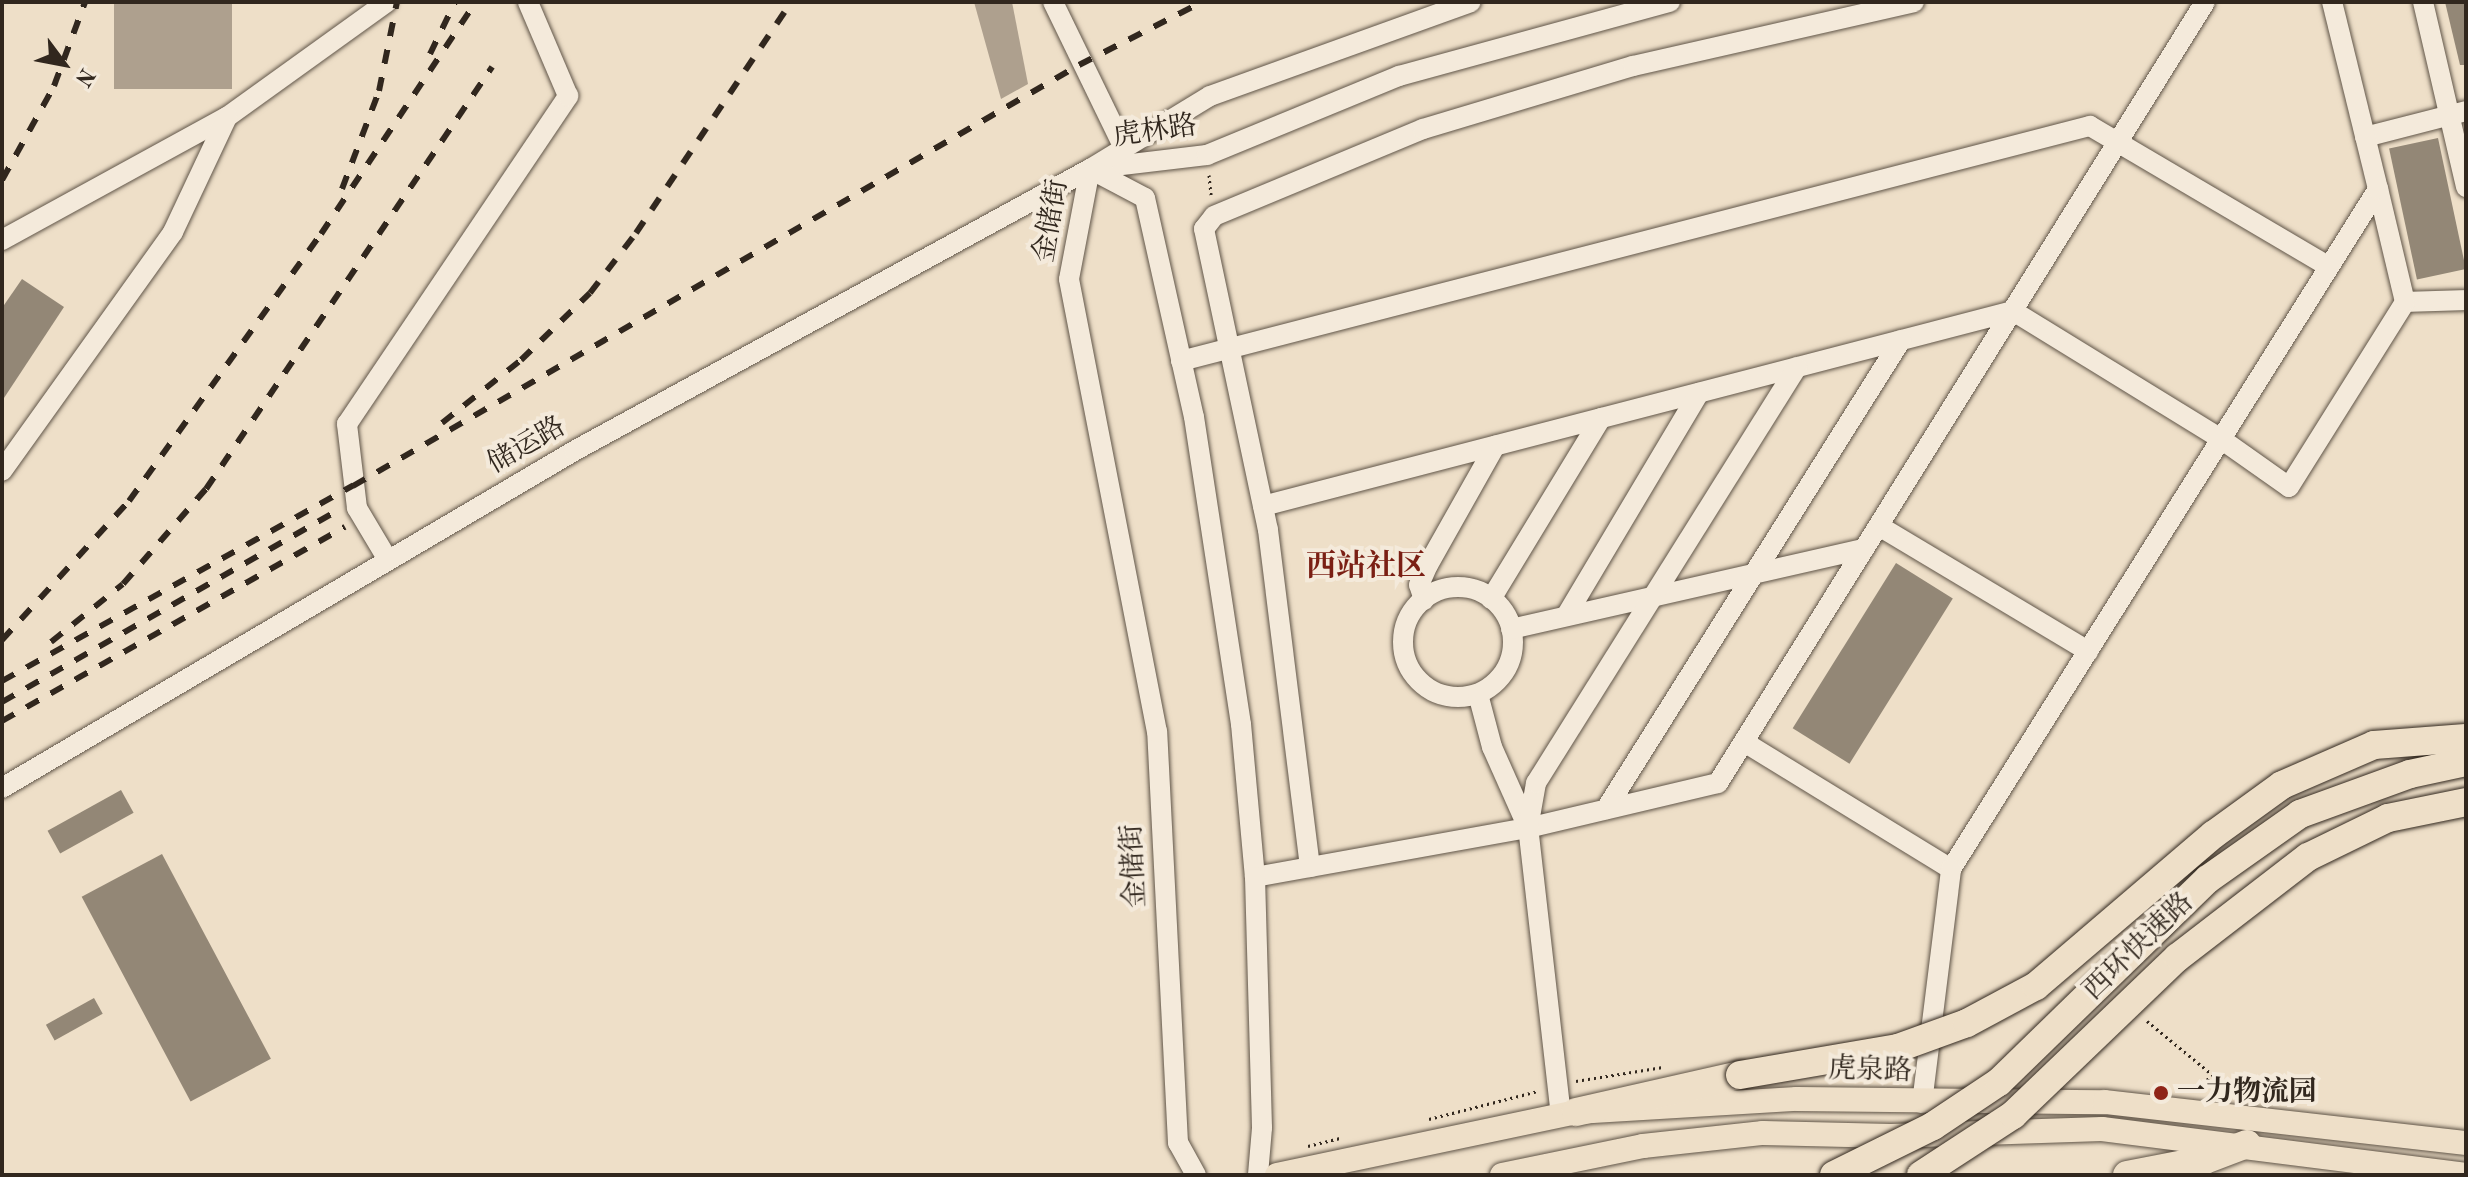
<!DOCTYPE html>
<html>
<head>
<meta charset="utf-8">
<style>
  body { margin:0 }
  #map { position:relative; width:2468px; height:1177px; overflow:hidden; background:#eedfc8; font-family:"Old Standard TT","Noto Serif SC",serif }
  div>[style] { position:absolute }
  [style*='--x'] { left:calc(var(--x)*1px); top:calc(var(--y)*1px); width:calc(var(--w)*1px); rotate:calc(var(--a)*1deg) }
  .water>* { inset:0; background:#aea08e; transform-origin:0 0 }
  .building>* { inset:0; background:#938776; transform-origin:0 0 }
  .path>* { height:3px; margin-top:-1.5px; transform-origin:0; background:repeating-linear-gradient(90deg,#31271e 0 2px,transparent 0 6px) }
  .roads { filter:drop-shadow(0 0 2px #605548) drop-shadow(0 0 2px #605548) }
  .minor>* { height:20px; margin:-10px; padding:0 10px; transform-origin:10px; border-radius:10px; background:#f4eadb }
  .minor>.ring { margin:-10px; padding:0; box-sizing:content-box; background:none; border:20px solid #f4eadb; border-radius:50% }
  .major>* { height:24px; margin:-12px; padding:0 12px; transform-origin:12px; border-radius:12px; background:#eedfc8 }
  .highway>* { height:28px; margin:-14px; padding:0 14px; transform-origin:14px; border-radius:14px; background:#eedfc8 }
  .rail>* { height:6px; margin-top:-3px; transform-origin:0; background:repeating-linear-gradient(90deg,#31271e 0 14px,transparent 0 28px) }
  .bridges { filter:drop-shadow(0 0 2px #31271e) drop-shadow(0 0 2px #31271e) }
  .highway-bridge>* { height:28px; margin:-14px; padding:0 14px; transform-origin:14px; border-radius:14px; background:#eedfc8 }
  .dots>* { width:22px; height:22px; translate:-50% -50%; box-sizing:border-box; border:4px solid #f4eadb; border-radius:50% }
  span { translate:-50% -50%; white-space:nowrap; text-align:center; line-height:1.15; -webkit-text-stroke:8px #f4eadb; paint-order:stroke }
  .street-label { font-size:28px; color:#31271e }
  .poi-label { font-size:28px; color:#31271e; font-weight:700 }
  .left { translate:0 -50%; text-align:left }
  .neighbourhood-label { font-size:30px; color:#7a1f14; font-weight:700 }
  .frame { position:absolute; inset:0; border:4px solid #31271e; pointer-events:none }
  .north { position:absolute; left:24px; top:24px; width:80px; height:80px; -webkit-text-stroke:6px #f4eadb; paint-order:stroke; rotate:122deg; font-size:22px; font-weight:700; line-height:32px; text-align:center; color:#31271e }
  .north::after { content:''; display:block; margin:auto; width:28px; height:36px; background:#31271e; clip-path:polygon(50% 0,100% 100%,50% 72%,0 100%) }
</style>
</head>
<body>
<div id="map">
  <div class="water">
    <i style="left:114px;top:2px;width:118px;height:87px"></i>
    <i style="clip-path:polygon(974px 2px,1012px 2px,1028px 84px,1001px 99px)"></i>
  </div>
  <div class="building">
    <i style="clip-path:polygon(2445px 2px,2466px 2px,2466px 65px,2460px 65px)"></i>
    <i style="left:2438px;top:138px;width:134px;height:50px;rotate:78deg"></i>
    <i style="clip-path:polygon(22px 279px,64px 307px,2px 401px,2px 308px)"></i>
    <i style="left:1896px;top:563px;width:67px;height:195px;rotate:32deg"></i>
    <i style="left:121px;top:790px;width:26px;height:84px;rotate:61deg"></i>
    <i style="left:162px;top:854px;width:232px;height:91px;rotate:62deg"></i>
    <i style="left:94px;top:998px;width:18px;height:55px;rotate:61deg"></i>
  </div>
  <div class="path">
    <i style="--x:1209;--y:175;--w:20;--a:84"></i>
    <i style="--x:2147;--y:1021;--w:117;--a:39.4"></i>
    <i style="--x:1576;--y:1081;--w:88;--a:-9.1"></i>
    <i style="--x:2203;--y:1091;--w:16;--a:-68"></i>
    <i style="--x:1429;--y:1119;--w:113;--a:-14.4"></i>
    <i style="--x:1308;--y:1146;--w:33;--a:-14"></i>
  </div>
  <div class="roads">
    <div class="minor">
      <i style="--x:1053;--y:2;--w:162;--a:64.1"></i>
      <i style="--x:2423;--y:2;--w:190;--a:76.9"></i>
      <i style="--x:2365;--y:137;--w:104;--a:-14.4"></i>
      <i style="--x:1098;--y:168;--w:110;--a:-6.8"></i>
      <i style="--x:1207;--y:155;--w:208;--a:-22.4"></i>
      <i style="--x:1399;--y:76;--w:281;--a:-15.3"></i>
      <i style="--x:2;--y:240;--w:256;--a:-28.7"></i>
      <i style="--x:227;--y:117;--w:197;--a:-35.7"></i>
      <i style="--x:2405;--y:302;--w:61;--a:-1.9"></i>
      <i style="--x:1181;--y:361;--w:939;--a:-14.5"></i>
      <i style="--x:2090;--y:126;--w:277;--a:30.5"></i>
      <i style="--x:2;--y:471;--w:294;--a:-54.4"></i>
      <i style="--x:173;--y:232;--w:127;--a:-64.8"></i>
      <i style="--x:1263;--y:506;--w:775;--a:-14.57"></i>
      <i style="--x:2013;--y:311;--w:244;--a:31.6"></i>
      <i style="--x:2221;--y:439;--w:83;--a:35.2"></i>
      <i style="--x:2289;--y:487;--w:218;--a:-57.9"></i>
      <i style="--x:2405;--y:302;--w:116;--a:-103.4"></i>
      <i style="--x:1879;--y:526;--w:244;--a:30.9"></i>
      <i style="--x:388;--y:560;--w:61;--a:-120.8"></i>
      <i style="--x:357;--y:508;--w:85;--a:-96.8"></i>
      <i style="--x:347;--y:424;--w:396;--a:-56"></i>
      <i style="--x:568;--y:96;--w:102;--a:-113.1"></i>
      <i class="ring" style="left:1403px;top:587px;width:90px;height:90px"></i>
      <i style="--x:1491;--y:599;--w:212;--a:-58.7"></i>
      <i style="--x:1424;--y:600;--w:16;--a:-108"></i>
      <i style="--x:1419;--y:585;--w:22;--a:-66"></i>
      <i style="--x:1428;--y:565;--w:137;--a:-60.6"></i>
      <i style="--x:1566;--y:616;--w:260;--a:-59.2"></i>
      <i style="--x:1511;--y:629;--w:362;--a:-12.8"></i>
      <i style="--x:1478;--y:694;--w:55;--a:75.2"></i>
      <i style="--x:1492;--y:747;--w:89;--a:66"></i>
      <i style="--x:1744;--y:742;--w:243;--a:31.5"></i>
      <i style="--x:1951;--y:869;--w:803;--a:-57.87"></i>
      <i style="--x:2378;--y:189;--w:193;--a:-103.8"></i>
      <i style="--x:2;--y:788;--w:664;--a:-30.5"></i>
      <i style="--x:574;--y:451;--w:588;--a:-28.66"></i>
      <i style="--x:1090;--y:169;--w:140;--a:-31.3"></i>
      <i style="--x:1210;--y:96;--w:277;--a:-19.8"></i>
      <i style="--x:1606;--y:809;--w:554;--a:-57.83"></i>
      <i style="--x:1310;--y:867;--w:340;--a:-97.1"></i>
      <i style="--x:1268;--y:530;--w:308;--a:-102"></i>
      <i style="--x:1204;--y:229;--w:16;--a:-52"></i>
      <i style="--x:1214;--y:216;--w:226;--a:-22.6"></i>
      <i style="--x:1423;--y:129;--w:219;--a:-16.7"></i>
      <i style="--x:1633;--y:66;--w:288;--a:-12.8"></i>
      <i style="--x:1255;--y:877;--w:277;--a:-10.2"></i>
      <i style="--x:1528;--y:828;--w:195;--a:-13.3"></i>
      <i style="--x:1718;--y:783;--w:920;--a:-58.05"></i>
      <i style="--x:1922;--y:1103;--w:236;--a:-82.9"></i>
      <i style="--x:1561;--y:1116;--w:290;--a:-96.5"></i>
      <i style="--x:1528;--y:828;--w:46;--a:-79.9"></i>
      <i style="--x:1536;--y:783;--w:491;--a:-57.9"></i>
      <i style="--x:1196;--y:1175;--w:37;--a:-119"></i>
      <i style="--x:1178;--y:1143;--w:412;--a:-92.9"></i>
      <i style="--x:1157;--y:732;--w:461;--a:-101"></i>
      <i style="--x:1069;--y:279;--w:112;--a:-79.2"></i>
      <i style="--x:1090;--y:169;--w:62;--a:27.8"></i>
      <i style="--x:1145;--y:198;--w:224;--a:77.4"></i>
      <i style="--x:1194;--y:417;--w:311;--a:81.3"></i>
      <i style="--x:1241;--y:724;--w:154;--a:84.8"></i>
      <i style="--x:1255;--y:877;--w:251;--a:88.4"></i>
      <i style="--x:1262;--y:1128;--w:47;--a:94.9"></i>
    </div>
    <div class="major">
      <i style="--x:1277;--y:1175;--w:306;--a:-11.9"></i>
      <i style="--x:1576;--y:1112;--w:221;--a:-3.4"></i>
      <i style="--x:1797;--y:1099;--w:308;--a:0.6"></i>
      <i style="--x:2105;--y:1102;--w:363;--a:6.5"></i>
      <i style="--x:1502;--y:1175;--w:144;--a:-11.6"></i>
      <i style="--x:1643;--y:1146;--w:121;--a:-6.2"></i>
      <i style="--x:1763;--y:1133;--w:128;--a:1.3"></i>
      <i style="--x:1891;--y:1136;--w:211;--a:-1.9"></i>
      <i style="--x:2102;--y:1129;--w:367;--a:7.2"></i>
    </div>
    <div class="highway">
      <i style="--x:1576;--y:1112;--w:168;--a:-12.7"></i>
      <i style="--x:2127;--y:1175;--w:79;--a:-10.9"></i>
      <i style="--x:2205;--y:1160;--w:45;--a:-20.9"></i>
    </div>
  </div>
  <div class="rail">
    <i style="--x:430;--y:54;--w:58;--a:-64.3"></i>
    <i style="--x:2;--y:180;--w:107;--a:-61"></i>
    <i style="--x:54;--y:86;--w:90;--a:-69.7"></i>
    <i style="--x:342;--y:189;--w:105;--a:-69.3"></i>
    <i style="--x:379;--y:91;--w:91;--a:-78.6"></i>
    <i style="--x:442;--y:423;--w:101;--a:-38.6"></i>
    <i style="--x:521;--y:360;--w:96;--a:-44.2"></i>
    <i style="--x:590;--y:293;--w:76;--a:-52.5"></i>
    <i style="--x:636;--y:233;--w:278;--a:-56.1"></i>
    <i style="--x:2;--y:640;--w:188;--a:-47.6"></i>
    <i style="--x:129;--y:501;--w:329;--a:-54.3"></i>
    <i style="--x:321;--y:234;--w:279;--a:-56.3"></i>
    <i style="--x:51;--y:642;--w:92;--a:-38.9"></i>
    <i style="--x:123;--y:584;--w:126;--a:-48.9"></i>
    <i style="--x:206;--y:489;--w:510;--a:-55.87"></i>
    <i style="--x:2;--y:681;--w:402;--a:-29.1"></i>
    <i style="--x:353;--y:486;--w:839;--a:-30.11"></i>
    <i style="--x:1079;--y:65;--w:138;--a:-27.1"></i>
    <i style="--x:2;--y:702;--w:381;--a:-29.7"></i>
    <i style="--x:2;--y:721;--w:394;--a:-29.5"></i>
  </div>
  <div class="bridges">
    <div class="highway-bridge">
      <i style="--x:1740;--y:1075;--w:160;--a:-9.7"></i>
      <i style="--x:1898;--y:1048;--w:73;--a:-19.9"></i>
      <i style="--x:1967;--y:1023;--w:78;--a:-28.2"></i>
      <i style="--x:2036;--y:986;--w:233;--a:-40.5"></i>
      <i style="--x:2213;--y:835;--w:85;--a:-35.9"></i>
      <i style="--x:2282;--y:785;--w:100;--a:-23.5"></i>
      <i style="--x:2374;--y:745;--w:92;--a:-4.4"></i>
      <i style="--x:1834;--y:1175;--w:110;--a:-26.3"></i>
      <i style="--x:1933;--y:1126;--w:79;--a:-33.7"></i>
      <i style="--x:1999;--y:1082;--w:291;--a:-44.2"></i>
      <i style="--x:2208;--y:879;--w:113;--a:-35.2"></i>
      <i style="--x:2300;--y:814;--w:117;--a:-20"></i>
      <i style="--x:2410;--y:774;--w:57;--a:-12.1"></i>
      <i style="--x:1921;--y:1175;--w:110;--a:-33.1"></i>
      <i style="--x:2013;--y:1115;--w:228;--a:-43.8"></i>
      <i style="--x:2178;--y:957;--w:164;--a:-37.6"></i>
      <i style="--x:2308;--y:857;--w:89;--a:-26"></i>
      <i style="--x:2388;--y:818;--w:80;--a:-11.6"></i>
    </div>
  </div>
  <div class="dots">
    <i style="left:2161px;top:1093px;background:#8f2418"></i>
  </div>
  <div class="street-label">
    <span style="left:1155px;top:132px;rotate:-8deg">虎林路</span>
    <span style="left:1052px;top:221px;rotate:-80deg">金储街</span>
    <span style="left:527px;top:446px;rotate:-30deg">储运路</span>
    <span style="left:1135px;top:866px;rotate:-93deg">金储街</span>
    <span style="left:2139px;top:947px;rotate:-44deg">西环快速路</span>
    <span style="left:1870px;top:1071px;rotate:2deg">虎泉路</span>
  </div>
  <div class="poi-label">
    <span class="left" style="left:2177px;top:1093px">一力物流园</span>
  </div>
  <div class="neighbourhood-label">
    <span style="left:1366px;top:567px">西站社区</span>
  </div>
  <div class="frame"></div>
  <div class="north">N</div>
</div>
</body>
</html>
